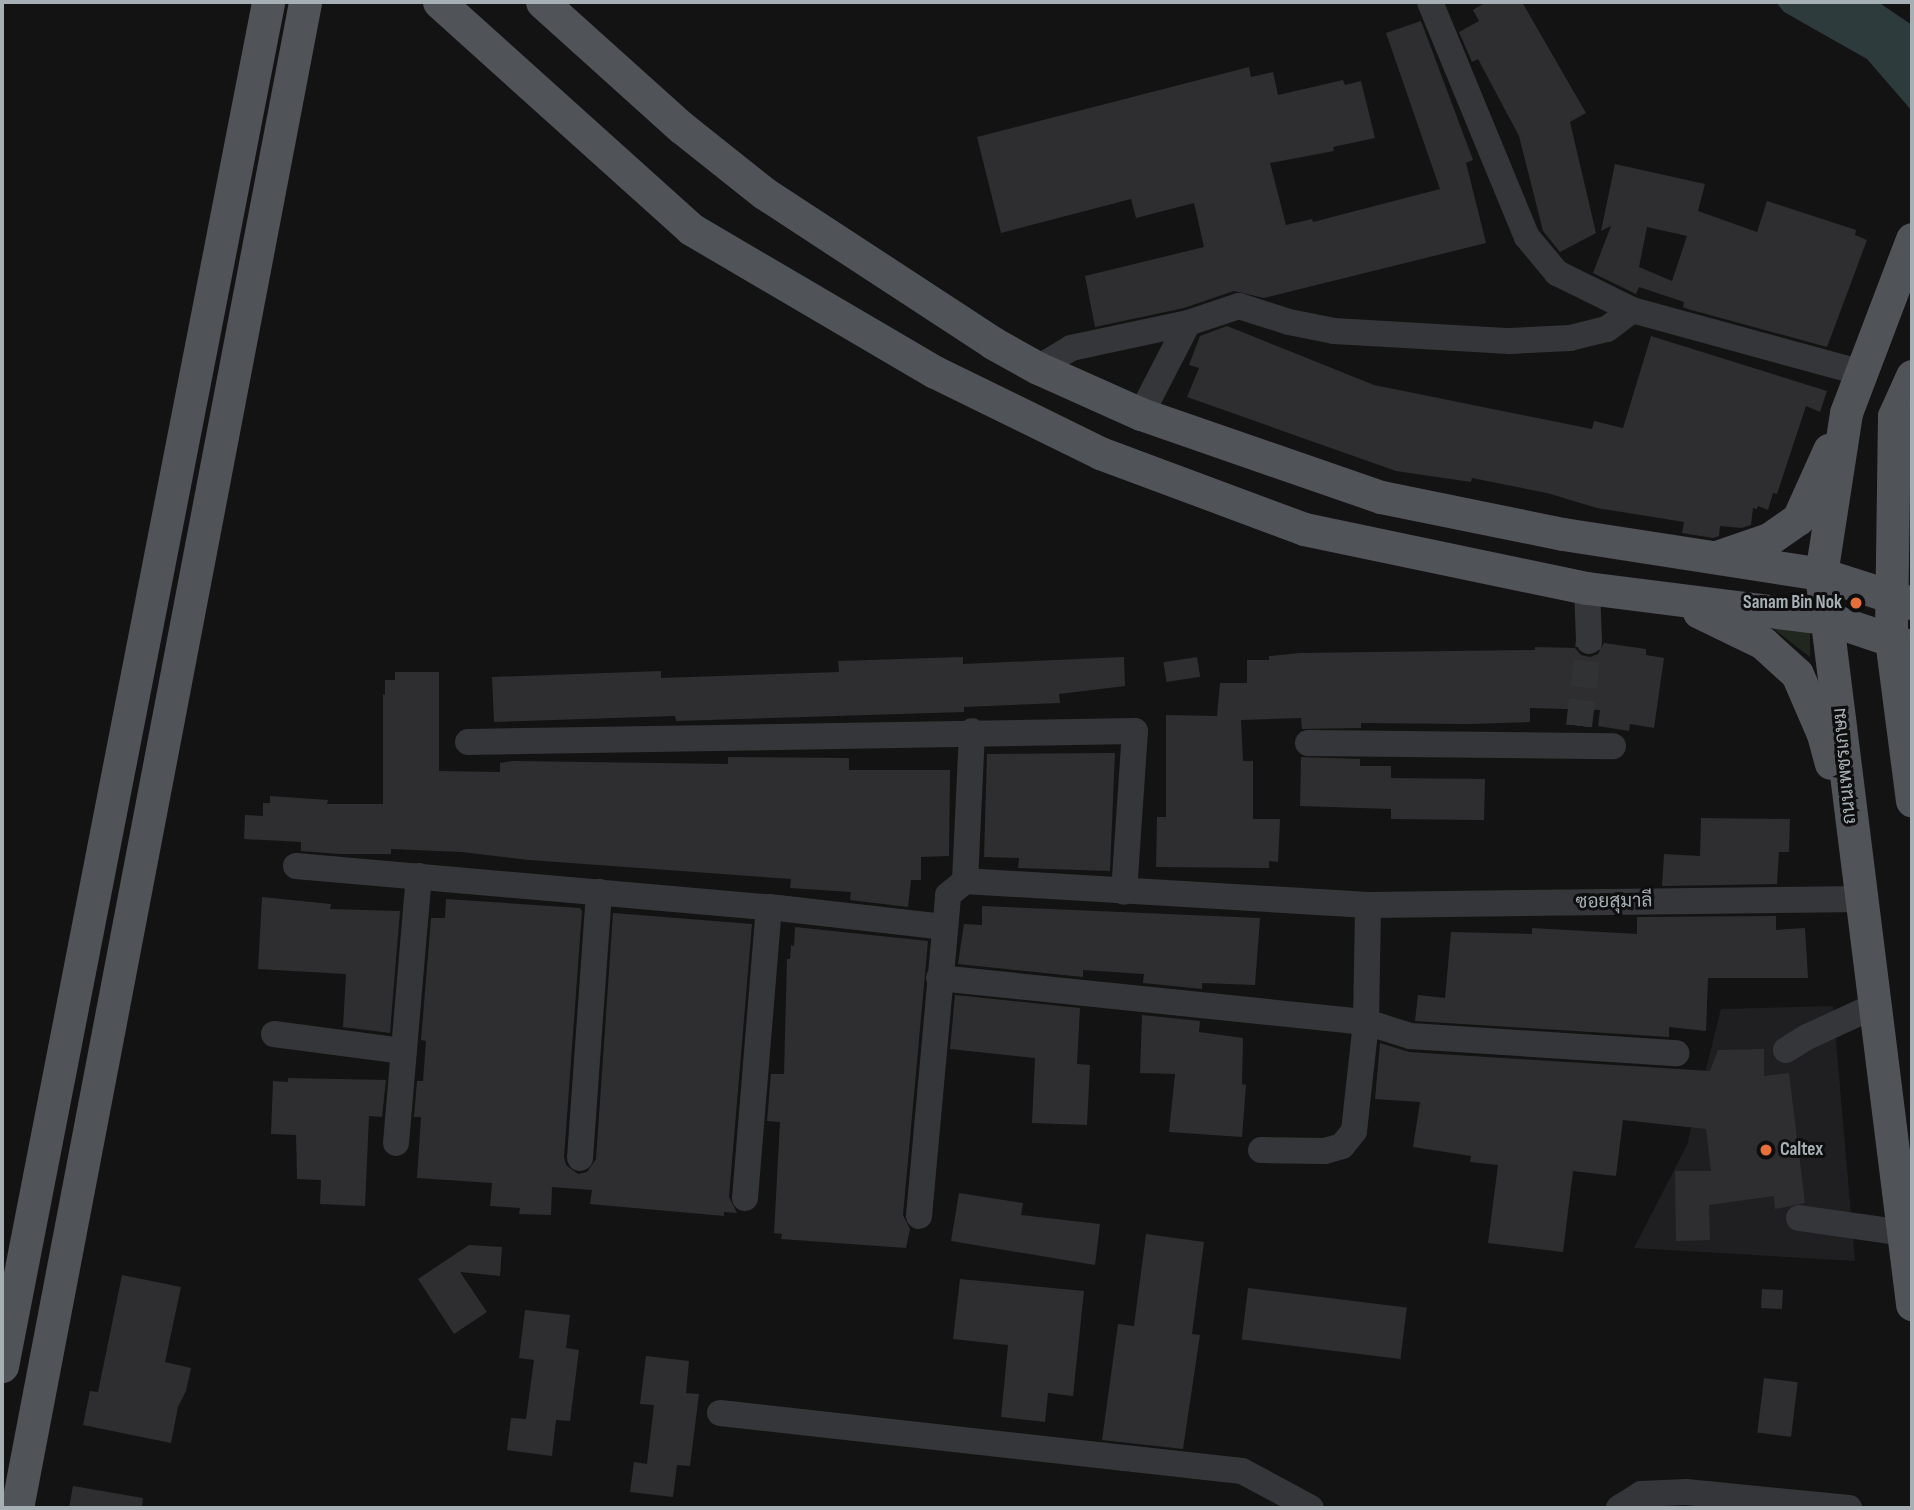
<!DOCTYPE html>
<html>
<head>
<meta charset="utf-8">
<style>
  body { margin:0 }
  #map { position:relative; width:1914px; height:1510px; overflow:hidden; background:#131314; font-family:"Sofia Sans Condensed",Sarabun,sans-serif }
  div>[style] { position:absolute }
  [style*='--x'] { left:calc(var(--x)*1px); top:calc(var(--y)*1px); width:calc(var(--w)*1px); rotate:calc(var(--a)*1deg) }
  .built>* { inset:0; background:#1f1f21 }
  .green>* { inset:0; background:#20271f }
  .water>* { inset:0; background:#2d3b3c }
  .building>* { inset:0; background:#2e2e30; transform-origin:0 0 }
  .minor-tunnel>* { height:26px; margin-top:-13px; transform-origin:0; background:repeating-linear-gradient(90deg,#303234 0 26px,transparent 0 39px) }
  .minor>* { height:26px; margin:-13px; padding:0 13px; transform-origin:13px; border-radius:13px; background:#343639 }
  .major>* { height:33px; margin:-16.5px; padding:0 16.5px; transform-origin:16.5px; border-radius:16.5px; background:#505458 }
  .dots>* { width:19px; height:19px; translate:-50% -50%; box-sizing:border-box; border:4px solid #0e0e0f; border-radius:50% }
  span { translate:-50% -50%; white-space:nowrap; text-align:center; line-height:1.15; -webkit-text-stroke:6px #0e0e0f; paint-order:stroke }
  .poi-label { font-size:19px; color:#a5afb4; font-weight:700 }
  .right { translate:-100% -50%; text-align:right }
  .left { translate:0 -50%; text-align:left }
  .street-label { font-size:19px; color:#a5afb4 }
  .frame { position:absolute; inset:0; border:4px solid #a5afb4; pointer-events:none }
</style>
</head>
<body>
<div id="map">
  <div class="built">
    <i style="clip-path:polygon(1833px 1006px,1855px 1261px,1634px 1248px,1687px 1145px,1721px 1009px)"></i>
  </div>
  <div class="green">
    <i style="clip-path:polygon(1766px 623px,1810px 630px,1810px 657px)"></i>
  </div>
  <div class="water">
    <i style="clip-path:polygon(1776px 2px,1878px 2px,1912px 25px,1912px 111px,1867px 59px,1784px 12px)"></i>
  </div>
  <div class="building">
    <i style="clip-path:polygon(1486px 2px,1522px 2px,1586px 113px,1570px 122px,1596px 233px,1560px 252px,1543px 231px,1519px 136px,1478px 59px,1472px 62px,1459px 32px,1479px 21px,1473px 10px)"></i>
    <i style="clip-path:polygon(1421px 21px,1473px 160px,1466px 163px,1486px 243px,1264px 298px,1234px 291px,1184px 308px,1095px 327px,1085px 276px,1204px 247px,1194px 203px,1136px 218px,1131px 199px,1001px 233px,977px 137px,1249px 67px,1251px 77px,1273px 72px,1278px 95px,1343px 80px,1345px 85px,1361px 81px,1375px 138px,1333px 147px,1334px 151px,1270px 163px,1286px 225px,1312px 219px,1313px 222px,1440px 189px,1386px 33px)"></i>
    <i style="clip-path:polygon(evenodd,1615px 164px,1705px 184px,1698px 211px,1757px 232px,1767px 201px,1856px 230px,1855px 235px,1867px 240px,1827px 347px,1688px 309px,1683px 307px,1684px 302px,1639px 287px,1636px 294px,1593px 273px,1611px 226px,1601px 231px,1615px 164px,1647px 227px,1687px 236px,1672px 281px,1639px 267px,1647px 227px)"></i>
    <i style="clip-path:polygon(1227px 326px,1374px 385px,1592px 429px,1594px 421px,1623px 428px,1651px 336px,1827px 391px,1820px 412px,1806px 406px,1777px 494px,1773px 493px,1768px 510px,1758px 506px,1757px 509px,1753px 508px,1751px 525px,1741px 528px,1720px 526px,1719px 536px,1713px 538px,1682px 533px,1684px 522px,1597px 508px,1547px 493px,1472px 478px,1471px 482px,1396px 471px,1187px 397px,1199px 368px,1189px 365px,1200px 336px)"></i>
    <i style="clip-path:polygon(1604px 643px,1646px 649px,1646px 655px,1664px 658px,1654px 728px,1630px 724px,1629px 731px,1598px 726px,1600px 710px,1530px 708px,1530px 722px,1467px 724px,1361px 723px,1361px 728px,1302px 729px,1301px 718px,1241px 720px,1243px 761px,1253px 761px,1253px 819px,1280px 819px,1278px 862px,1269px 861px,1269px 868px,1156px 867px,1157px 817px,1166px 817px,1166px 715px,1217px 716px,1220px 683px,1247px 683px,1247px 660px,1269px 660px,1269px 656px,1300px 653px,1535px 650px,1535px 647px,1575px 648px,1581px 655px,1590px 657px,1598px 654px)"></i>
    <i style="clip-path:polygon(963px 657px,963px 664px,1124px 657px,1125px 686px,1059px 694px,1060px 703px,964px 707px,964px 712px,676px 721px,675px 716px,494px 722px,492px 677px,661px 671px,661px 678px,839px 672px,838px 661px)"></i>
    <i style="left:1197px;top:657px;width:20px;height:34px;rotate:81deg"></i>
    <i style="clip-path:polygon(395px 672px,439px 672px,439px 771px,500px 772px,500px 763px,513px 761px,728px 764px,728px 757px,849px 758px,849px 770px,950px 770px,949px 856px,921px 857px,921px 880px,911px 880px,908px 907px,850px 900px,851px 892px,790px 888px,791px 879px,529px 860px,462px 852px,391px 849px,391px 854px,340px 854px,301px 851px,301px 842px,244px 839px,245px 815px,263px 816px,263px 803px,270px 803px,270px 796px,328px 800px,327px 804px,383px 804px,383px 694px,385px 695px,385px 680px,395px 680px)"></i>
    <i style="clip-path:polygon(1115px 753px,1110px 871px,1018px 868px,1019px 858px,984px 857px,987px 754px)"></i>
    <i style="clip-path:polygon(1301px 757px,1360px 759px,1360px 766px,1391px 766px,1391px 778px,1485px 779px,1484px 820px,1391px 819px,1391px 809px,1300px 806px)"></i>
    <i style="clip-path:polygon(1701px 818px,1790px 819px,1789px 852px,1779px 852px,1777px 884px,1662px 886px,1664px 854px,1700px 856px)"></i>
    <i style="clip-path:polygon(262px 897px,331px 904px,330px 909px,400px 911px,390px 1033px,343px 1027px,346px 974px,258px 969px)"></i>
    <i style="clip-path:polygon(446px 899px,580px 908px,582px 911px,564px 1157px,566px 1165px,578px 1174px,587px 1172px,596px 1159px,613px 913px,752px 924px,729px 1197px,737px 1213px,724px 1212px,724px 1216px,590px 1204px,592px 1190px,552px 1187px,551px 1215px,519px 1214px,520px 1208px,490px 1206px,492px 1183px,417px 1178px,421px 1117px,414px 1117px,417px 1081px,423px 1081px,426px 1041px,421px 1040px,431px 918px,445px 918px)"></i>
    <i style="clip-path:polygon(982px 906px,1260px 918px,1255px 985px,1202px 983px,1202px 989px,1143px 983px,1144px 974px,1083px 970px,1083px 977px,958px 964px,964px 924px,982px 925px)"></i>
    <i style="clip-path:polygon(1776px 916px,1776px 930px,1805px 928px,1808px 978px,1708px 978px,1706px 1031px,1669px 1027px,1669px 1037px,1415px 1021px,1418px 995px,1445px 998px,1451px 932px,1532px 934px,1532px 928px,1637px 934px,1637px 917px)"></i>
    <i style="clip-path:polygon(795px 927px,928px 941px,903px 1215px,910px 1229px,906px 1248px,781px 1239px,782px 1234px,774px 1233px,780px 1122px,767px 1121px,771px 1074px,784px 1074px,787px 959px,790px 959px,791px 945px,794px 946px)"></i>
    <i style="clip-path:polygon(955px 995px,1080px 1008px,1077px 1064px,1090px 1065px,1087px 1125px,1032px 1123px,1035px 1058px,950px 1049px)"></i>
    <i style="clip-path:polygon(1142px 1015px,1200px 1021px,1199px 1032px,1243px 1038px,1242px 1084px,1246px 1085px,1242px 1137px,1169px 1132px,1175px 1074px,1140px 1073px)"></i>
    <i style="clip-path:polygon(1380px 1043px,1409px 1052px,1710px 1071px,1718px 1050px,1764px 1049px,1764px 1076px,1789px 1073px,1805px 1203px,1775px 1209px,1774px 1196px,1709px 1205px,1710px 1240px,1676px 1241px,1675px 1171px,1711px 1171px,1706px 1129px,1623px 1120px,1616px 1176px,1573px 1171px,1563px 1252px,1488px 1243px,1498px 1165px,1470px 1162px,1471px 1156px,1413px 1147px,1420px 1102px,1375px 1099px)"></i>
    <i style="clip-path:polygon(288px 1078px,386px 1080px,382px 1117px,369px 1116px,365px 1206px,320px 1204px,321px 1180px,297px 1179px,296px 1135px,271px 1134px,273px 1081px,288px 1082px)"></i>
    <i style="clip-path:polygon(959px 1193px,1023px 1203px,1021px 1215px,1100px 1224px,1095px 1265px,951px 1241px)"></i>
    <i style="clip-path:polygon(1146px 1234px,1204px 1242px,1192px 1334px,1200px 1335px,1183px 1449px,1102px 1440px,1118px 1324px,1134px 1326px)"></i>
    <i style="clip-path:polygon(469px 1245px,502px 1247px,500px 1276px,460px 1272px,487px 1312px,454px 1334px,418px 1279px)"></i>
    <i style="clip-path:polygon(122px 1275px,181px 1287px,165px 1362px,191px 1368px,186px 1391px,178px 1407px,171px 1443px,83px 1425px,90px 1391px,98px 1392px)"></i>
    <i style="clip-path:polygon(960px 1279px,1084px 1291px,1073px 1396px,1048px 1393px,1045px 1422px,1001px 1417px,1008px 1345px,953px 1339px)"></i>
    <i style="left:1248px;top:1288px;width:160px;height:52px;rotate:7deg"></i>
    <i style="left:1762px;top:1289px;width:21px;height:19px;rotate:3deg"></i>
    <i style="clip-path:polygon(525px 1310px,570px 1315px,566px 1348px,579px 1350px,570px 1421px,556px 1420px,552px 1456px,507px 1450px,511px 1418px,526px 1419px,534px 1360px,519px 1358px)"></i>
    <i style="clip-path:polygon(646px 1356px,689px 1361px,686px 1393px,699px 1394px,690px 1466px,677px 1465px,673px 1497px,630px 1492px,634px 1462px,647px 1464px,654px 1405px,640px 1404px)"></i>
    <i style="left:1764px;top:1378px;width:34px;height:55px;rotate:7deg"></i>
    <i style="clip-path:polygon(73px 1486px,143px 1498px,142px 1508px,69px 1508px)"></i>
  </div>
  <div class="minor-tunnel">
    <i style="--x:1579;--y:726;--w:86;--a:-83.3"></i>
  </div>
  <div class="minor">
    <i style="--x:1430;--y:2;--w:254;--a:67.6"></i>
    <i style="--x:1527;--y:237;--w:47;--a:50.2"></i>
    <i style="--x:1557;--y:273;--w:84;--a:26.3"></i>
    <i style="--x:1632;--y:310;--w:238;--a:15.3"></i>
    <i style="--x:1038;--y:368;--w:39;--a:-31"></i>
    <i style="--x:1071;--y:348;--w:120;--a:-12.1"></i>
    <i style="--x:1188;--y:323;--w:54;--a:-18.4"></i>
    <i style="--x:1239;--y:306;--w:52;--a:17.7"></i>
    <i style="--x:1289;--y:322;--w:46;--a:11.3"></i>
    <i style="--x:1334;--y:331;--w:176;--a:3.3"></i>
    <i style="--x:1510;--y:341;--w:60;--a:-2.9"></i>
    <i style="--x:1570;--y:338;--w:38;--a:-14"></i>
    <i style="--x:1607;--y:329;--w:31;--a:-37"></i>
    <i style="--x:1141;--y:414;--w:102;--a:-62.7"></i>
    <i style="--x:1587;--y:588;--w:53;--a:87.8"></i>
    <i style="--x:468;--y:742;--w:667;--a:-0.94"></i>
    <i style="--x:1135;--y:731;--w:161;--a:93.9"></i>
    <i style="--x:1308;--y:743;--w:305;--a:0.6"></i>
    <i style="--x:296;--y:866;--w:475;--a:5"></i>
    <i style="--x:769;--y:907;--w:176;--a:6.5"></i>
    <i style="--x:965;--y:881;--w:150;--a:-87.3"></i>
    <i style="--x:939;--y:978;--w:429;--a:5.9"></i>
    <i style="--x:1366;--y:1022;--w:46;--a:17.7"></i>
    <i style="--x:1410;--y:1036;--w:267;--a:3.7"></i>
    <i style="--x:274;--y:1034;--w:131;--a:7.5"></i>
    <i style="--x:1786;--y:1050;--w:25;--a:-32"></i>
    <i style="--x:1807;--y:1037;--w:74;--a:-24.8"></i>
    <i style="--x:396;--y:1143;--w:268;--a:-85.1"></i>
    <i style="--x:1261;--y:1150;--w:64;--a:0.9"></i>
    <i style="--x:1325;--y:1151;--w:18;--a:-16"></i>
    <i style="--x:1342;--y:1146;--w:19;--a:-51"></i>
    <i style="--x:1354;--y:1131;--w:110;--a:-83.7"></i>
    <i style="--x:1366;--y:1022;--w:117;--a:-89"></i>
    <i style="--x:580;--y:1158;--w:267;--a:-85.9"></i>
    <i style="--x:745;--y:1198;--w:292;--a:-85.3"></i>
    <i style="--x:919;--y:1216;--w:322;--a:-84.8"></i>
    <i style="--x:948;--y:895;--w:22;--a:-39"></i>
    <i style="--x:965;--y:881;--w:404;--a:3.4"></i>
    <i style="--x:1368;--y:905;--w:493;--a:-0.7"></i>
    <i style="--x:1799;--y:1218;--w:105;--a:8.2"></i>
    <i style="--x:720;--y:1413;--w:525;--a:6.34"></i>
    <i style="--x:1242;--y:1471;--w:78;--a:28.2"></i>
    <i style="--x:1619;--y:1508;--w:26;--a:-32"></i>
    <i style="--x:1641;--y:1494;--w:45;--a:-2.5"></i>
    <i style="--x:1686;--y:1492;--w:164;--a:5.6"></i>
  </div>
  <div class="major">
    <i style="--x:439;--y:2;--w:339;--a:42"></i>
    <i style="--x:691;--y:229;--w:283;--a:30.4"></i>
    <i style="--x:935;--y:372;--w:184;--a:26.1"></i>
    <i style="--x:1100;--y:453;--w:218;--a:20.4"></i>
    <i style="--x:1304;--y:529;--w:289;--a:11.8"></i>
    <i style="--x:1587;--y:588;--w:241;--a:7.2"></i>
    <i style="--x:1826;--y:618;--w:91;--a:18.6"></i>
    <i style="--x:542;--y:2;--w:187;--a:42"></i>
    <i style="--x:681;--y:127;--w:106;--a:38.5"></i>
    <i style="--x:764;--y:193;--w:274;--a:33.2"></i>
    <i style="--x:993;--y:343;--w:51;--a:29.1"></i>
    <i style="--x:1038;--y:368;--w:113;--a:24.1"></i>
    <i style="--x:1141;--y:414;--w:254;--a:19.1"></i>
    <i style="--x:1381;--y:497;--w:186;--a:11.5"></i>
    <i style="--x:1563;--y:534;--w:261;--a:8.8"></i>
    <i style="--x:1821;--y:574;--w:96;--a:17.7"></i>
    <i style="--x:1912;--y:239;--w:186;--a:110.8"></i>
    <i style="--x:1846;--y:413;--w:163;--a:98.8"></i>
    <i style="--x:1821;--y:574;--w:736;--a:82.89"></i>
    <i style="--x:1912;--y:376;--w:44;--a:114.2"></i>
    <i style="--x:1894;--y:416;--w:223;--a:90.8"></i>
    <i style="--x:1891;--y:639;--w:163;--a:82.6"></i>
    <i style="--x:1719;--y:556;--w:53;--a:-18.8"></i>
    <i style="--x:1769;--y:539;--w:35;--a:-35"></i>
    <i style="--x:1798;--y:519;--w:76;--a:-65.8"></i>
    <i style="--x:1699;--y:612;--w:71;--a:25.8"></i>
    <i style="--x:1763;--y:643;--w:46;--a:42.4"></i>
    <i style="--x:1797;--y:674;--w:65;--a:66.6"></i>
    <i style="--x:1823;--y:734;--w:30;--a:75"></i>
    <i style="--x:2;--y:1366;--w:1390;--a:-78.96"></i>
    <i style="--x:17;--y:1508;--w:1533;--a:-79.17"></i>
  </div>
  <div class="dots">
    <i style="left:1856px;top:603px;background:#e67039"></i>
    <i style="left:1766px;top:1150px;background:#e67039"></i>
  </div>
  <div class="poi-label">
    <span class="right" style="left:1842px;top:603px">Sanam Bin Nok</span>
    <span class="left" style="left:1780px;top:1150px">Caltex</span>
  </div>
  <div class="street-label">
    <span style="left:1845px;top:766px;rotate:-95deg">ถนนเพชรเกษม</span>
    <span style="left:1614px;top:902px;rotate:-1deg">ซอยสุมาลี</span>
  </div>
  <div class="frame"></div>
</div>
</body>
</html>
